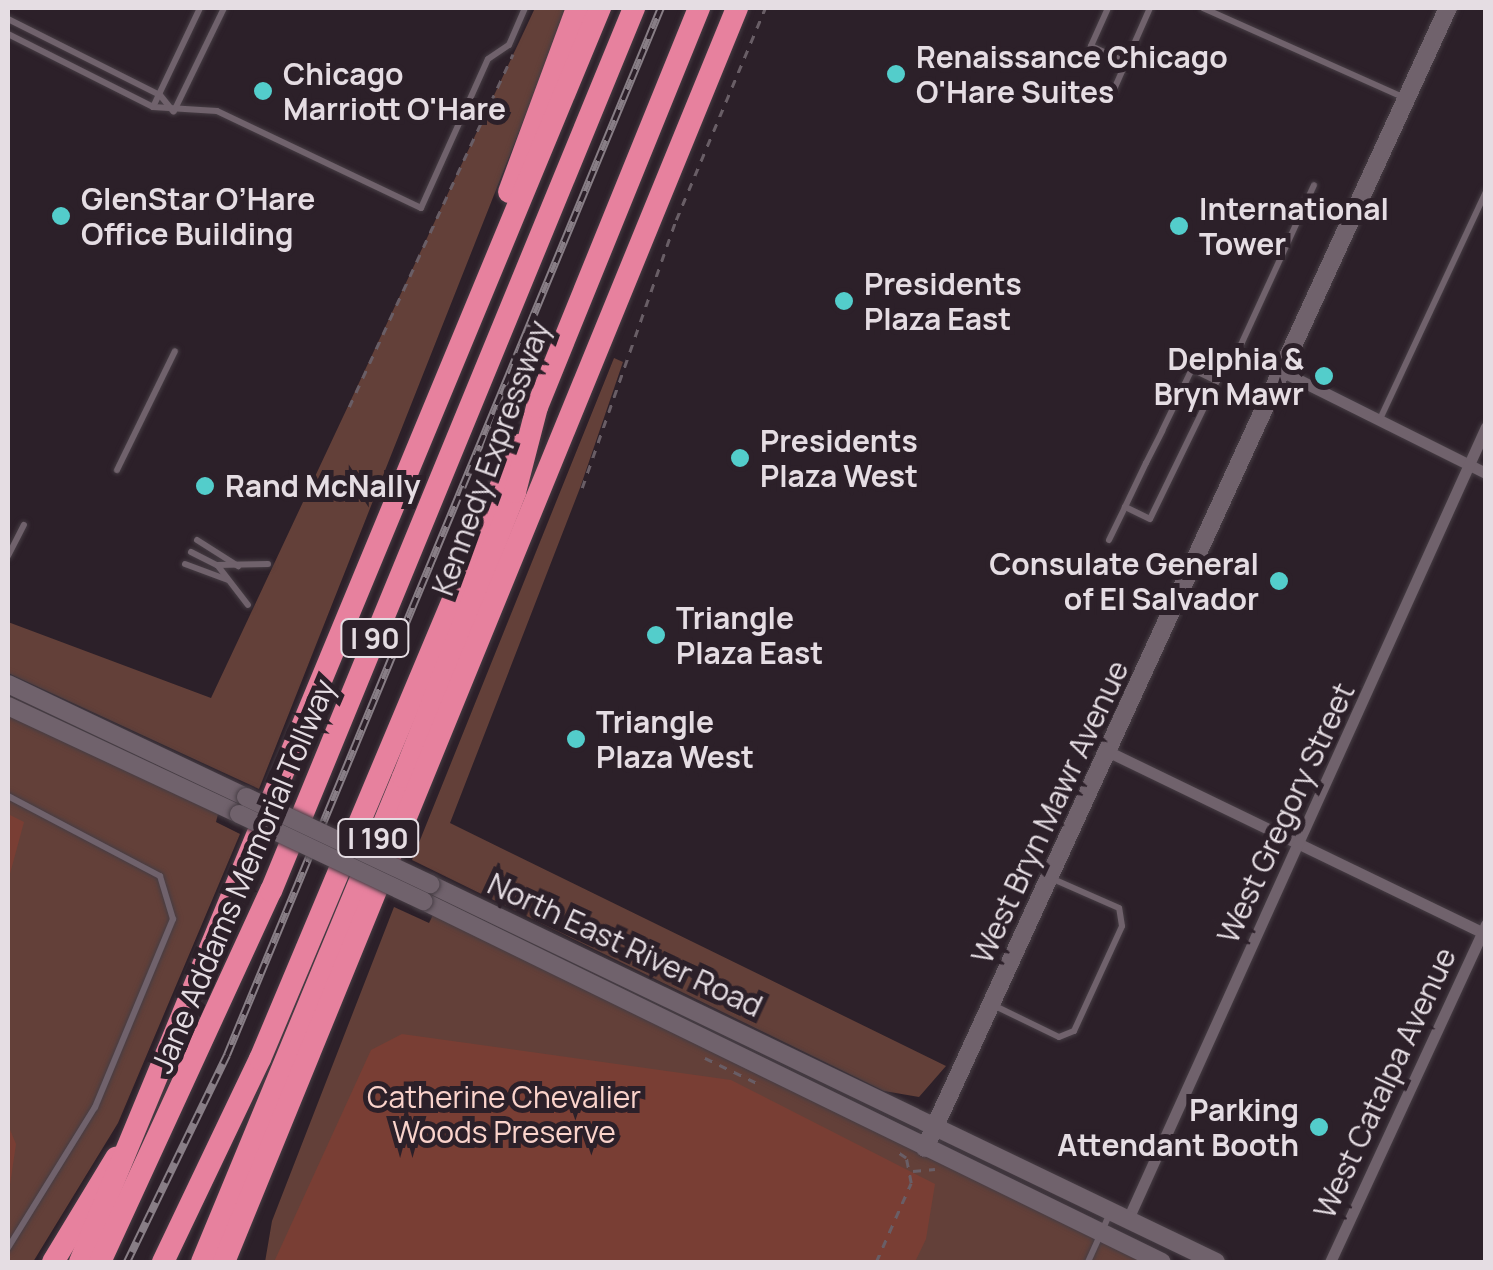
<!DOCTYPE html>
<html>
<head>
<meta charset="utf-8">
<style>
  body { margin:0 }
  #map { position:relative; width:1493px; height:1270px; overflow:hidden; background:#2c2029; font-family:Manrope,sans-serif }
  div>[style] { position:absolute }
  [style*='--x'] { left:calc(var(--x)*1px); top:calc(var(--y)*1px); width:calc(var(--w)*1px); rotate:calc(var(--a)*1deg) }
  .green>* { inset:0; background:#634039 }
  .forest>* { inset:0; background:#793e34 }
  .path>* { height:2.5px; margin-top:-1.25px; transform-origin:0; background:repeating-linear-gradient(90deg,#695e66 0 8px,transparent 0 16px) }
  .roads { filter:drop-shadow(0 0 2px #463d44) drop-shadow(0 0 2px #463d44) }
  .lane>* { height:6px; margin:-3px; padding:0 3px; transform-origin:3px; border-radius:3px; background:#70626c }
  .street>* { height:11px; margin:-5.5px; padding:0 5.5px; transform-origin:5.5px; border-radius:5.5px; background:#70626c }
  .secondary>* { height:18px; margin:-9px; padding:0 9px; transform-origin:9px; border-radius:9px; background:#70626c }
  .highway>* { height:22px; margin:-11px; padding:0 11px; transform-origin:11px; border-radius:11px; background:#e7819e }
  .rail>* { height:8px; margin-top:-4px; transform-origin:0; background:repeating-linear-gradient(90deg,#2c2029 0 11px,#887e86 0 22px); box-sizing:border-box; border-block:2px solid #887e86 }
  .bridges { filter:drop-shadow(0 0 2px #463d44) drop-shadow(0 0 2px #463d44) }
  .secondary-bridge>* { height:18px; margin:-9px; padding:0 9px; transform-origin:9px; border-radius:9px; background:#70626c }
  .dots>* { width:28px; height:28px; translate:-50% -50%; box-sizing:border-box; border:5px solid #2c2029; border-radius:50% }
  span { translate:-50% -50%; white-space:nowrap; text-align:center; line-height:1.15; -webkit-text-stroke:10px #2c2029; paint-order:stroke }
  .shield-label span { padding:2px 8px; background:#2c2029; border:2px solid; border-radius:8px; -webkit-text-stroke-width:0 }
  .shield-label { font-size:28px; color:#e5dde3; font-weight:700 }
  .poi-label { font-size:30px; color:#e5dde3; font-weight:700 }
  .left { translate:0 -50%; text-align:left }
  .right { translate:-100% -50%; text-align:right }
  .street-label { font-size:30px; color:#e5dde3 }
  .park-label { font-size:30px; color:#fad3cb }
  .frame { position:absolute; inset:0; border:10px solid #e5dde3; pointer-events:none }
</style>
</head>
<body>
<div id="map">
  <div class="green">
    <i style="clip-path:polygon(535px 8px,568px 8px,259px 789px,8px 673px,8px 622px,211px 698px)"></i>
    <i style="clip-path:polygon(614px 358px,623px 362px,580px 488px,450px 823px,946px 1066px,919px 1097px,884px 1091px,412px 860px)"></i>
    <i style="clip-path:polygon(8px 715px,218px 814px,216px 822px,240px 834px,118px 1123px,33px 1262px,8px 1262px)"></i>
    <i style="clip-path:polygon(394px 907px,429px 923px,433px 915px,1147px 1262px,265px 1262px,272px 1221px)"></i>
  </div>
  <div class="forest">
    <i style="clip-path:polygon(8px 814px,24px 822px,8px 881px)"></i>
    <i style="clip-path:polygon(402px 1034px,731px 1080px,935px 1184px,926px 1239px,915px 1262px,274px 1262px,371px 1050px)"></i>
    <i style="clip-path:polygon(8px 1125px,16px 1144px,8px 1198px)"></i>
  </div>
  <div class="path">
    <i style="--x:349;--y:407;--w:389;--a:-65.1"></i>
    <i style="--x:582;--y:488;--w:284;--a:-70.7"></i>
    <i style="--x:676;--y:220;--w:230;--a:-67.2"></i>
    <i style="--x:705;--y:1058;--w:62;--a:25.7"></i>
    <i style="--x:913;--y:1171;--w:22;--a:-5"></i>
    <i style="--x:876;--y:1262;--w:86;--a:-66.1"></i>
    <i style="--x:911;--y:1183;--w:25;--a:-101"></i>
    <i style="--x:906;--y:1158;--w:14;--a:-146"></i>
  </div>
  <div class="roads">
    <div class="lane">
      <i style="--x:1108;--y:8;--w:42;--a:114.1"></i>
      <i style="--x:1091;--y:46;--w:38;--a:25"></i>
      <i style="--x:1203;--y:8;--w:221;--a:24"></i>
      <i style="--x:8;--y:19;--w:170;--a:26.6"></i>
      <i style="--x:160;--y:95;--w:21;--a:51"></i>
      <i style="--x:8;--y:34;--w:162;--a:26.7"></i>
      <i style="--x:153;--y:107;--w:64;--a:3.6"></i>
      <i style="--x:217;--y:111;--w:226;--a:25.4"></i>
      <i style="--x:421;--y:208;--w:163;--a:-65.8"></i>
      <i style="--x:488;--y:59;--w:25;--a:-34"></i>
      <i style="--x:509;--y:45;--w:40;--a:-66.6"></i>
      <i style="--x:1112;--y:94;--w:94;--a:-66.2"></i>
      <i style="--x:153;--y:107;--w:110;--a:-64.6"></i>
      <i style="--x:174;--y:111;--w:114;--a:-64.1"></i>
      <i style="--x:1239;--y:349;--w:180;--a:-65.4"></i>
      <i style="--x:1380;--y:419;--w:251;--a:-65"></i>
      <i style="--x:117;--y:470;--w:132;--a:-64"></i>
      <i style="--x:197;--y:540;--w:49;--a:32.4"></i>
      <i style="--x:1109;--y:540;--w:37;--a:-64"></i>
      <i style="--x:1125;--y:507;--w:49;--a:-64.5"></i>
      <i style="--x:1146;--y:463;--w:36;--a:-63"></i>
      <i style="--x:1162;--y:431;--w:69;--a:-64.2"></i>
      <i style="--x:1192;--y:369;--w:28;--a:26"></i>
      <i style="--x:1217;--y:381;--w:153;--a:115.9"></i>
      <i style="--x:1150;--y:519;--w:28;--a:-154"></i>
      <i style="--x:191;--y:552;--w:29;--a:27"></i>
      <i style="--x:217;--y:565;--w:51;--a:-1.1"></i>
      <i style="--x:8;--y:556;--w:35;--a:-63"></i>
      <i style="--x:185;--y:564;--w:46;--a:20.4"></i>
      <i style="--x:218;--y:566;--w:49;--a:52.4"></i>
      <i style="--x:8;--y:796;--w:172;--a:27.8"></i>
      <i style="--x:160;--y:876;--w:45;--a:73.2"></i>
      <i style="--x:173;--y:919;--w:204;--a:112.5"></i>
      <i style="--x:95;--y:1107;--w:166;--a:121.7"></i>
      <i style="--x:993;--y:1005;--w:73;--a:25.9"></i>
      <i style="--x:1059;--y:1037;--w:16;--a:-22"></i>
      <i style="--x:1074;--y:1031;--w:115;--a:-65.4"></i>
      <i style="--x:1122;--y:926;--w:18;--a:-99"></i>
      <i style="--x:1119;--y:908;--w:74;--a:-156.2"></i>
      <i style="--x:1088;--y:1262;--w:54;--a:-65.8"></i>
    </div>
    <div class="street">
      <i style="--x:1281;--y:371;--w:229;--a:26.5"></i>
      <i style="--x:1107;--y:751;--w:416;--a:25.8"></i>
      <i style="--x:1128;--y:1219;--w:869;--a:-65.68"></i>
      <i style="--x:1330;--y:1262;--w:372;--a:-65.2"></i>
    </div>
    <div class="secondary">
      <i style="--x:8;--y:684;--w:263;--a:25.4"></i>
      <i style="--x:8;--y:706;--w:255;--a:25.1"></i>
      <i style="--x:430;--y:884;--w:872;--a:25.68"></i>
      <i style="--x:423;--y:901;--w:822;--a:26.04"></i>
      <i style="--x:925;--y:1148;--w:1254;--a:-65.36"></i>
    </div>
    <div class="highway">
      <i style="--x:509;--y:192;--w:196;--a:-69.7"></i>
      <i style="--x:53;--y:1262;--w:122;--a:-58.8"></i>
      <i style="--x:80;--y:1262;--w:1358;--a:-67.48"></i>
      <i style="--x:100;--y:1262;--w:409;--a:-65.3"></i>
      <i style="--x:271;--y:891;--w:955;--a:-67.65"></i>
      <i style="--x:163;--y:1262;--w:225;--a:-64.5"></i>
      <i style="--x:260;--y:1059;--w:666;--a:-67.21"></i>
      <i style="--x:202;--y:1262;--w:525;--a:-67.49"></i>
      <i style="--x:403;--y:777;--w:306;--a:-68.5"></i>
      <i style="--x:515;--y:492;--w:88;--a:-75.5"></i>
      <i style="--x:537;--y:407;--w:431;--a:-67.9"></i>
      <i style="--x:224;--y:1262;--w:1355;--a:-67.75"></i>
    </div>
  </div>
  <div class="rail">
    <i style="--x:127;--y:1262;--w:230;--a:-64.2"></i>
    <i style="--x:227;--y:1055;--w:1133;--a:-67.49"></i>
  </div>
  <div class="bridges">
    <div class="secondary-bridge">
      <i style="--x:246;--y:797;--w:204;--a:25.3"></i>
      <i style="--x:239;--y:814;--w:204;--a:25.3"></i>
    </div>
  </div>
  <div class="dots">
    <i style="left:896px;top:74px;background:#53cdcb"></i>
    <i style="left:263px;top:91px;background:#53cdcb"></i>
    <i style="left:61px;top:216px;background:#53cdcb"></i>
    <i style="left:1179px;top:226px;background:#53cdcb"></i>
    <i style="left:844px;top:301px;background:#53cdcb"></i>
    <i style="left:1324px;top:376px;background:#53cdcb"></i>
    <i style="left:740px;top:458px;background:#53cdcb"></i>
    <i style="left:205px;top:486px;background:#53cdcb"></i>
    <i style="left:1279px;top:581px;background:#53cdcb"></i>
    <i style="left:656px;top:635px;background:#53cdcb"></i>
    <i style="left:576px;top:739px;background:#53cdcb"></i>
    <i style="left:1319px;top:1127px;background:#53cdcb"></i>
  </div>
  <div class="shield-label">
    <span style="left:375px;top:638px">I 90</span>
    <span style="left:378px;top:838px">I 190</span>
  </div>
  <div class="poi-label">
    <span class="left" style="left:916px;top:74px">Renaissance Chicago<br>O'Hare Suites</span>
    <span class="left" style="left:283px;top:91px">Chicago<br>Marriott O'Hare</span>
    <span class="left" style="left:81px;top:216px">GlenStar O’Hare<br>Office Building</span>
    <span class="left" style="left:1199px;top:226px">International<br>Tower</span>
    <span class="left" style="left:864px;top:301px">Presidents<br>Plaza East</span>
    <span class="right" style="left:1304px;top:376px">Delphia &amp;<br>Bryn Mawr</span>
    <span class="left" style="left:760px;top:458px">Presidents<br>Plaza West</span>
    <span class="left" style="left:225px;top:486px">Rand McNally</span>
    <span class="right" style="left:1259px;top:581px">Consulate General<br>of El Salvador</span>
    <span class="left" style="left:676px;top:635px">Triangle<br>Plaza East</span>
    <span class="left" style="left:596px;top:739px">Triangle<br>Plaza West</span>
    <span class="right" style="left:1299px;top:1127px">Parking<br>Attendant Booth</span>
  </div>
  <div class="street-label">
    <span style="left:491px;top:458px;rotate:-70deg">Kennedy Expressway</span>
    <span style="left:1050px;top:812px;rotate:-65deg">West Bryn Mawr Avenue</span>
    <span style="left:1286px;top:813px;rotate:-65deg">West Gregory Street</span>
    <span style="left:243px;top:876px;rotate:-67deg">Jane Addams Memorial Tollway</span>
    <span style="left:625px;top:945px;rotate:25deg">North East River Road</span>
    <span style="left:1385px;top:1083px;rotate:-65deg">West Catalpa Avenue</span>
  </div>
  <div class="park-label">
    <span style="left:504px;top:1114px">Catherine Chevalier<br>Woods Preserve</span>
  </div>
  <div class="frame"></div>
</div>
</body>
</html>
